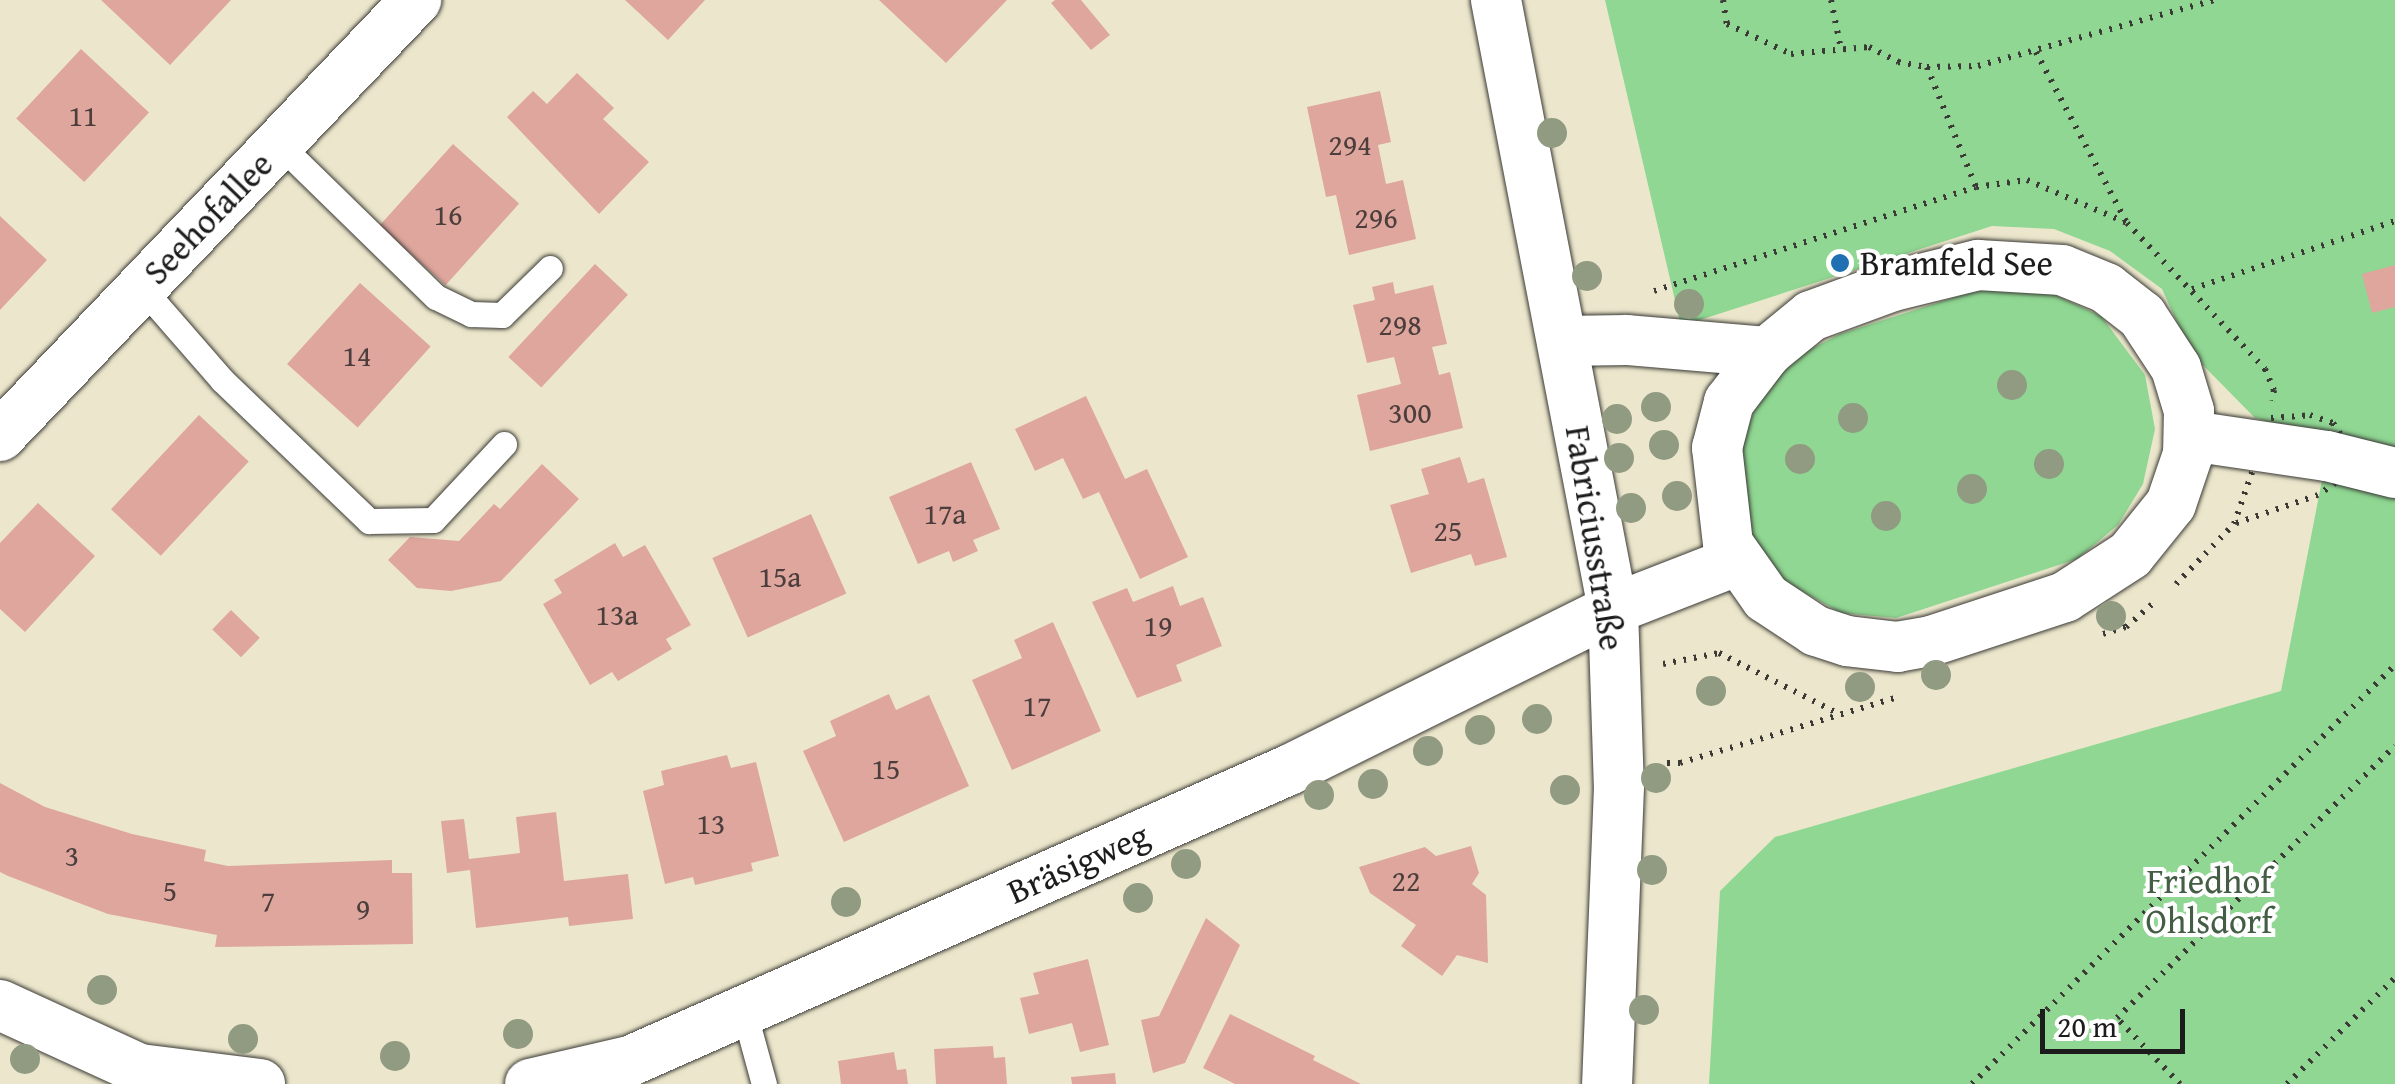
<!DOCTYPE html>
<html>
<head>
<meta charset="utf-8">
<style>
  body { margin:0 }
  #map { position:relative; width:2395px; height:1084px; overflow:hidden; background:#ece7cc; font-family:"Gentium Book Plus",serif }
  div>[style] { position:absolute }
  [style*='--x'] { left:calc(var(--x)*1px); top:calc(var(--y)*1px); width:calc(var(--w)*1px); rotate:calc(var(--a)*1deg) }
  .green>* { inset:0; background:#8fd792 }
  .building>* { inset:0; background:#dea69d; transform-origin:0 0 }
  .path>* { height:6px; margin-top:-3px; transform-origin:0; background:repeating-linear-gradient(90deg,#3b3a36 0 2.5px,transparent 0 10.5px) }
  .roads { filter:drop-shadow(0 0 2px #3b3a36) drop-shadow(0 0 2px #3b3a36) }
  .service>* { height:25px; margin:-12.5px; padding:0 12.5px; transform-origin:12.5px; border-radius:12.5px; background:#fff }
  .minor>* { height:50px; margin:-25px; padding:0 25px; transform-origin:25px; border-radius:25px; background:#fff }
  .trees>* { width:30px; height:30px; margin:-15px; border-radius:50%; background:#909b82 }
  .dots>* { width:28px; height:28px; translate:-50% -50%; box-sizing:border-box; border:5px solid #fff; border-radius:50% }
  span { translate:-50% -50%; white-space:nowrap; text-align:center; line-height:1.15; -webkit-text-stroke:8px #fff; paint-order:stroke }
  .number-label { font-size:30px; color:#4c3e3c }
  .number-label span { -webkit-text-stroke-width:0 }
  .street-label { font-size:35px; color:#1c1c1c }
  .poi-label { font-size:35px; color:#1c1c1c }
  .left { translate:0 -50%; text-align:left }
  .park-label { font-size:35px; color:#445d45 }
  .scale { position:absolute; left:2040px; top:1009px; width:145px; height:45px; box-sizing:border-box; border:5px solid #1c1c1c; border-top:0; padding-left:12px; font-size:30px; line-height:35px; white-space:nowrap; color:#1c1c1c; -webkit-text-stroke:8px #fff; paint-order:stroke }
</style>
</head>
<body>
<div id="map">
  <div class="green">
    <i style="clip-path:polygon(1605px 0,2395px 0,2395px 1084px,1709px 1084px,1720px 891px,1775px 837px,2281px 691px,2330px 439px,2255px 418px,2191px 353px,2162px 289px,2110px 251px,2054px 229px,1992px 226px,1681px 326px)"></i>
    <i style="clip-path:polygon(1996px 284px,2042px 289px,2101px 316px,2145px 375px,2155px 429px,2143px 484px,2118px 525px,2077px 559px,1896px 618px,1841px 613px,1784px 581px,1747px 532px,1740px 444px,1761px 396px,1797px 356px,1840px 334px)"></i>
  </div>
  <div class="building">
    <i style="clip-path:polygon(101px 0,231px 0,170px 65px)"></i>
    <i style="clip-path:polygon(625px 0,705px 0,668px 40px)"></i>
    <i style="clip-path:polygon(879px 0,1007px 0,946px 63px)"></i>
    <i style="clip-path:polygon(1055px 0,1081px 0,1110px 35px,1091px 50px,1051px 3px)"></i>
    <i style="left:81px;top:49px;width:93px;height:95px;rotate:43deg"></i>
    <i style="clip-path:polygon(577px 73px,614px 108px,603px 119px,649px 162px,599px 214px,507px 117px,533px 91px,547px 104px)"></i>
    <i style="clip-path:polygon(1380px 91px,1391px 142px,1378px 145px,1386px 184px,1403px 180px,1416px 239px,1349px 255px,1336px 195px,1326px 197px,1307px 107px)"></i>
    <i style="left:453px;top:144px;width:89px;height:110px;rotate:42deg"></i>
    <i style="clip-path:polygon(0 216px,47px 260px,0 310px)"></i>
    <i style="left:595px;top:264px;width:45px;height:127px;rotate:43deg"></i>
    <i style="clip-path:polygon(2395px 265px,2395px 307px,2372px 313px,2362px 274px)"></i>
    <i style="clip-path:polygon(1393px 282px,1395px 294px,1433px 285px,1447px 344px,1432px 347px,1439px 375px,1450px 372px,1463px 428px,1370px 451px,1357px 395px,1401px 384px,1394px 357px,1367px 363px,1353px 305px,1375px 300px,1372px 287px)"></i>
    <i style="left:360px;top:283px;width:95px;height:109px;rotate:42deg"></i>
    <i style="clip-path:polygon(1086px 396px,1125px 479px,1147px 469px,1188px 557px,1140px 579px,1099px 492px,1083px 499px,1063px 458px,1035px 471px,1015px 429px)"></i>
    <i style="left:199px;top:415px;width:68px;height:129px;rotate:43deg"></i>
    <i style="clip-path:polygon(1460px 457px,1468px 483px,1484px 478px,1507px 557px,1475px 566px,1471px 554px,1411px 573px,1390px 505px,1429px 494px,1421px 469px)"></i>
    <i style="clip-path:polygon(971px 462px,1000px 529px,973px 540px,978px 551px,953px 562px,949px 551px,918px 564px,889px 497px)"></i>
    <i style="clip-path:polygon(542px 464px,579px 499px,501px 581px,451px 591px,417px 588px,388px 560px,410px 537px,459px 541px,494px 504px,500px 509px)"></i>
    <i style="clip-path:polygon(38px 503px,95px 556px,25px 632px,0 609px,0 543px)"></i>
    <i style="left:811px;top:514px;width:87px;height:108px;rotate:66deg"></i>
    <i style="clip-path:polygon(615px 543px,623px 557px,645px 545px,691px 625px,666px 639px,672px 649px,618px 681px,612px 672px,590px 685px,543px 604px,562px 593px,554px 580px)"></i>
    <i style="clip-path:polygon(1173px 586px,1180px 606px,1203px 597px,1222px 646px,1176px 665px,1182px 681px,1137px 698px,1092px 602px,1127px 588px,1133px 602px)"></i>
    <i style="left:231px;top:610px;width:40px;height:27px;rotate:44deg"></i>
    <i style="clip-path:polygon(1053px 622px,1101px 731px,1012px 770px,972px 680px,1022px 658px,1014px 640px)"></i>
    <i style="clip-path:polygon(889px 694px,896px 710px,929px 695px,969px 786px,844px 842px,803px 751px,836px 736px,830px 721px)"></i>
    <i style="clip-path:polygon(727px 755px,731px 768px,756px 762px,779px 856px,751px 863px,753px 871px,695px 885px,693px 877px,665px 884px,643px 791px,664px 785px,661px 771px)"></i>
    <i style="clip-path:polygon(0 783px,45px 807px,132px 834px,206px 850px,204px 861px,228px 866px,392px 860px,392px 873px,412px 873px,413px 944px,215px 947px,217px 935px,108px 914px,8px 876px,0 872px)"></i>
    <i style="clip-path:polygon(556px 812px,564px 881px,628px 874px,633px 919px,569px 926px,568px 917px,476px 928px,470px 870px,447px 873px,441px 821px,464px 819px,469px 859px,520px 853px,516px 817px)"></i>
    <i style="clip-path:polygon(1471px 846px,1479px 873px,1472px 884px,1486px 895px,1488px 963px,1457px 955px,1442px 976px,1401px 946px,1416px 925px,1370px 893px,1359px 867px,1425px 847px,1436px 856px)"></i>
    <i style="clip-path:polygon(1206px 918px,1240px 945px,1185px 1063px,1153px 1073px,1141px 1020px,1159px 1016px)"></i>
    <i style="clip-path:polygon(1088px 959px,1109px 1045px,1080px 1052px,1072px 1023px,1029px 1034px,1020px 998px,1039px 994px,1033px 973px)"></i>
    <i style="clip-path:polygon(1230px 1014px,1315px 1056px,1313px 1060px,1361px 1084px,1235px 1084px,1203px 1068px)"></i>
    <i style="clip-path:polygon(993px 1046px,994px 1058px,1005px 1057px,1007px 1084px,936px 1084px,934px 1049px)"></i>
    <i style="clip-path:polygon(894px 1052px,897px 1070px,906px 1069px,908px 1084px,841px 1084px,838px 1061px)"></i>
    <i style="clip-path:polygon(1115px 1073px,1116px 1084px,1072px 1084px,1071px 1077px)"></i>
  </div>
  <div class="path">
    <i style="--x:1723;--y:0;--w:24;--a:81"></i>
    <i style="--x:1727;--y:24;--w:71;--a:25.1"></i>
    <i style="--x:1791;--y:54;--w:78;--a:-5.1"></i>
    <i style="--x:1869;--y:47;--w:33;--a:27"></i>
    <i style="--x:1898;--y:62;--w:29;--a:10"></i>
    <i style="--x:1927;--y:67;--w:51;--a:-1.1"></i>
    <i style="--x:1978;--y:66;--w:246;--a:-15.6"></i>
    <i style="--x:1831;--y:0;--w:50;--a:78.5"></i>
    <i style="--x:2036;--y:52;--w:194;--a:62"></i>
    <i style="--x:2127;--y:223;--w:201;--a:46.6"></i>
    <i style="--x:2265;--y:369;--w:23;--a:67"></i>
    <i style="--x:2274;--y:390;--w:11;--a:100"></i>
    <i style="--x:1927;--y:67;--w:130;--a:67.8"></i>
    <i style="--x:2192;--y:289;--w:214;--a:-18.5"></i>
    <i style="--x:1654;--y:291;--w:338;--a:-17.9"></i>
    <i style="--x:1976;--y:187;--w:51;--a:-7.8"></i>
    <i style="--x:2027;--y:180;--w:109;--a:23.3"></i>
    <i style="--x:2310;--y:415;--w:24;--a:19"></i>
    <i style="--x:2333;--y:423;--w:50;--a:56.3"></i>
    <i style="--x:2361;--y:465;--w:52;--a:145.1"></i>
    <i style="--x:2318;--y:495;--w:89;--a:161"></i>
    <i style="--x:2234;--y:524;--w:112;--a:-70.8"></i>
    <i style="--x:2271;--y:418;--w:39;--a:-4"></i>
    <i style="--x:2176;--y:584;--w:83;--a:-46"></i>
    <i style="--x:2103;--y:634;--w:24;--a:-17"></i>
    <i style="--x:2126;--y:627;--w:38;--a:-41"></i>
    <i style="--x:1663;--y:664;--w:57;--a:-11.1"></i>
    <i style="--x:1719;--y:653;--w:135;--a:26.9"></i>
    <i style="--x:1667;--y:763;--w:13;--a:0"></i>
    <i style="--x:1680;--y:763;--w:225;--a:-16.8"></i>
    <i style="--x:1972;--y:1084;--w:595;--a:-44.73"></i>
    <i style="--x:2180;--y:1084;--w:91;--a:-133.7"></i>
    <i style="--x:2117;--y:1018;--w:389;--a:-44.4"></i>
    <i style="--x:2287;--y:1084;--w:151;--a:-44.5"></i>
  </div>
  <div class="roads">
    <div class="service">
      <i style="--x:279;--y:144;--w:219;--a:44.3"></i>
      <i style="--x:436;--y:297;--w:39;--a:26"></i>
      <i style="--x:471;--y:314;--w:31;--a:2"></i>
      <i style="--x:502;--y:315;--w:67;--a:-44.4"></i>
      <i style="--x:141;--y:287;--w:123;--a:48.9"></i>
      <i style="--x:222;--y:380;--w:204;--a:43.8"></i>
      <i style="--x:369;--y:521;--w:64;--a:-0.9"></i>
      <i style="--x:433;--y:520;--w:104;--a:-46.9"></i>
      <i style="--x:744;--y:1011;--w:76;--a:74.7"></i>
    </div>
    <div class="minor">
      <i style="--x:1496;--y:0;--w:620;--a:79.12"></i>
      <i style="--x:1613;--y:609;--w:178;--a:88.1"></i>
      <i style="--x:1619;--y:787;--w:297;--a:92.3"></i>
      <i style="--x:1978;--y:265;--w:84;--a:3.4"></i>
      <i style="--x:2062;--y:270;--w:48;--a:22.2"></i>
      <i style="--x:2106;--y:288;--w:46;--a:37.9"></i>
      <i style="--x:2142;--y:316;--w:62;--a:56.8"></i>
      <i style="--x:2176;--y:368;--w:45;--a:73.2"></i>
      <i style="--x:2189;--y:411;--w:43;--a:91.3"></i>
      <i style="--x:2188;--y:454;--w:53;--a:108.8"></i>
      <i style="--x:2171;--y:504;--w:65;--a:128.8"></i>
      <i style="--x:2130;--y:555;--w:77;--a:147.1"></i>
      <i style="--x:2065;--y:597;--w:141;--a:161.8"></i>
      <i style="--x:1931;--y:641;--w:34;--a:170"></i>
      <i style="--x:1898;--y:647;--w:51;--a:-173.3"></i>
      <i style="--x:1847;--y:641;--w:33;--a:-162"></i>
      <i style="--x:1816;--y:631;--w:60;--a:-146.6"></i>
      <i style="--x:1766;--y:598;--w:66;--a:-125.1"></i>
      <i style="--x:1728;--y:544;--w:97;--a:-96.5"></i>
      <i style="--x:1717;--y:448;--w:48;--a:-75.4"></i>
      <i style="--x:1729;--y:402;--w:63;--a:-52.8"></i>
      <i style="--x:1767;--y:352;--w:57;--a:-39.3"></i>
      <i style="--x:1811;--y:316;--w:87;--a:-20.1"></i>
      <i style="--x:1893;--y:286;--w:88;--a:-13.9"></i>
      <i style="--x:1562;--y:341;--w:65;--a:-0.9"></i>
      <i style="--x:1627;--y:340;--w:141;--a:4.9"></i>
      <i style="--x:0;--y:436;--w:603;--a:-46.34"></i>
      <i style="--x:2191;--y:436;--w:137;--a:8.4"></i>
      <i style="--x:2327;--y:456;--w:70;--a:14"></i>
      <i style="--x:0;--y:1005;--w:154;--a:24.6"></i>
      <i style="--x:140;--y:1069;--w:121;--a:7.1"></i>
      <i style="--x:530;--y:1084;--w:103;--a:-13"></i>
      <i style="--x:630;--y:1061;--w:720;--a:-23.83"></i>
      <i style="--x:1289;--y:770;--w:362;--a:-26.4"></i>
      <i style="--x:1613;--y:609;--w:132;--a:-21.3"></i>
    </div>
  </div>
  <div class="trees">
    <i style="left:1552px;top:133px"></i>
    <i style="left:1587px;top:276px"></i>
    <i style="left:1689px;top:304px"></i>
    <i style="left:2012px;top:385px"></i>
    <i style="left:1656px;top:407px"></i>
    <i style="left:1853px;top:418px"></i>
    <i style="left:1617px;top:419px"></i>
    <i style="left:1664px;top:445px"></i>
    <i style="left:1619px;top:458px"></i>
    <i style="left:1800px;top:459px"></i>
    <i style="left:2049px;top:464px"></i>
    <i style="left:1972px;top:489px"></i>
    <i style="left:1677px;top:496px"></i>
    <i style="left:1631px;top:508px"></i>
    <i style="left:1886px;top:516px"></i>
    <i style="left:2111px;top:616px"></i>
    <i style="left:1936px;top:675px"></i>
    <i style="left:1860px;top:687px"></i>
    <i style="left:1711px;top:691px"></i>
    <i style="left:1537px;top:719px"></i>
    <i style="left:1480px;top:730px"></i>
    <i style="left:1428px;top:751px"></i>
    <i style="left:1656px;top:778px"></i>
    <i style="left:1373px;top:784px"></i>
    <i style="left:1565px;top:790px"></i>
    <i style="left:1319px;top:795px"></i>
    <i style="left:1186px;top:864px"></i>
    <i style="left:1652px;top:870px"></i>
    <i style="left:1138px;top:898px"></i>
    <i style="left:846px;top:902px"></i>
    <i style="left:102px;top:990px"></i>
    <i style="left:1644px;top:1010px"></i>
    <i style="left:518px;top:1034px"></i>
    <i style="left:243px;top:1039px"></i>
    <i style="left:395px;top:1056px"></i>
    <i style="left:25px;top:1059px"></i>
  </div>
  <div class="dots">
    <i style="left:1840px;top:263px;background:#1f6fb2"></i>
  </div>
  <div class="number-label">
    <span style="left:83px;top:115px">11</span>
    <span style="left:1350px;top:144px">294</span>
    <span style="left:448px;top:214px">16</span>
    <span style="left:1376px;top:217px">296</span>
    <span style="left:1400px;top:324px">298</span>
    <span style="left:357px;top:355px">14</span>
    <span style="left:1410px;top:412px">300</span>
    <span style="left:945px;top:513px">17a</span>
    <span style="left:1448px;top:530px">25</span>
    <span style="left:780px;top:576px">15a</span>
    <span style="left:617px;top:614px">13a</span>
    <span style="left:1158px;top:625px">19</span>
    <span style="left:1037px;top:705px">17</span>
    <span style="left:886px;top:768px">15</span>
    <span style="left:711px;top:823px">13</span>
    <span style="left:72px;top:855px">3</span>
    <span style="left:1406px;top:880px">22</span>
    <span style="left:170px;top:890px">5</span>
    <span style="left:268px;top:900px">7</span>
    <span style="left:363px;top:908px">9</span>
  </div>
  <div class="street-label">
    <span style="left:208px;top:218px;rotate:-46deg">Seehofallee</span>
    <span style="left:1595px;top:538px;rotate:81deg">Fabriciusstraße</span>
    <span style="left:1078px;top:863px;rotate:-24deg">Bräsigweg</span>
  </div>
  <div class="poi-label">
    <span class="left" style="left:1860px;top:263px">Bramfeld See</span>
  </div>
  <div class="park-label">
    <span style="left:2209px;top:901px">Friedhof<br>Ohlsdorf</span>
  </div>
  <div class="scale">20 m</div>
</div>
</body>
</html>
